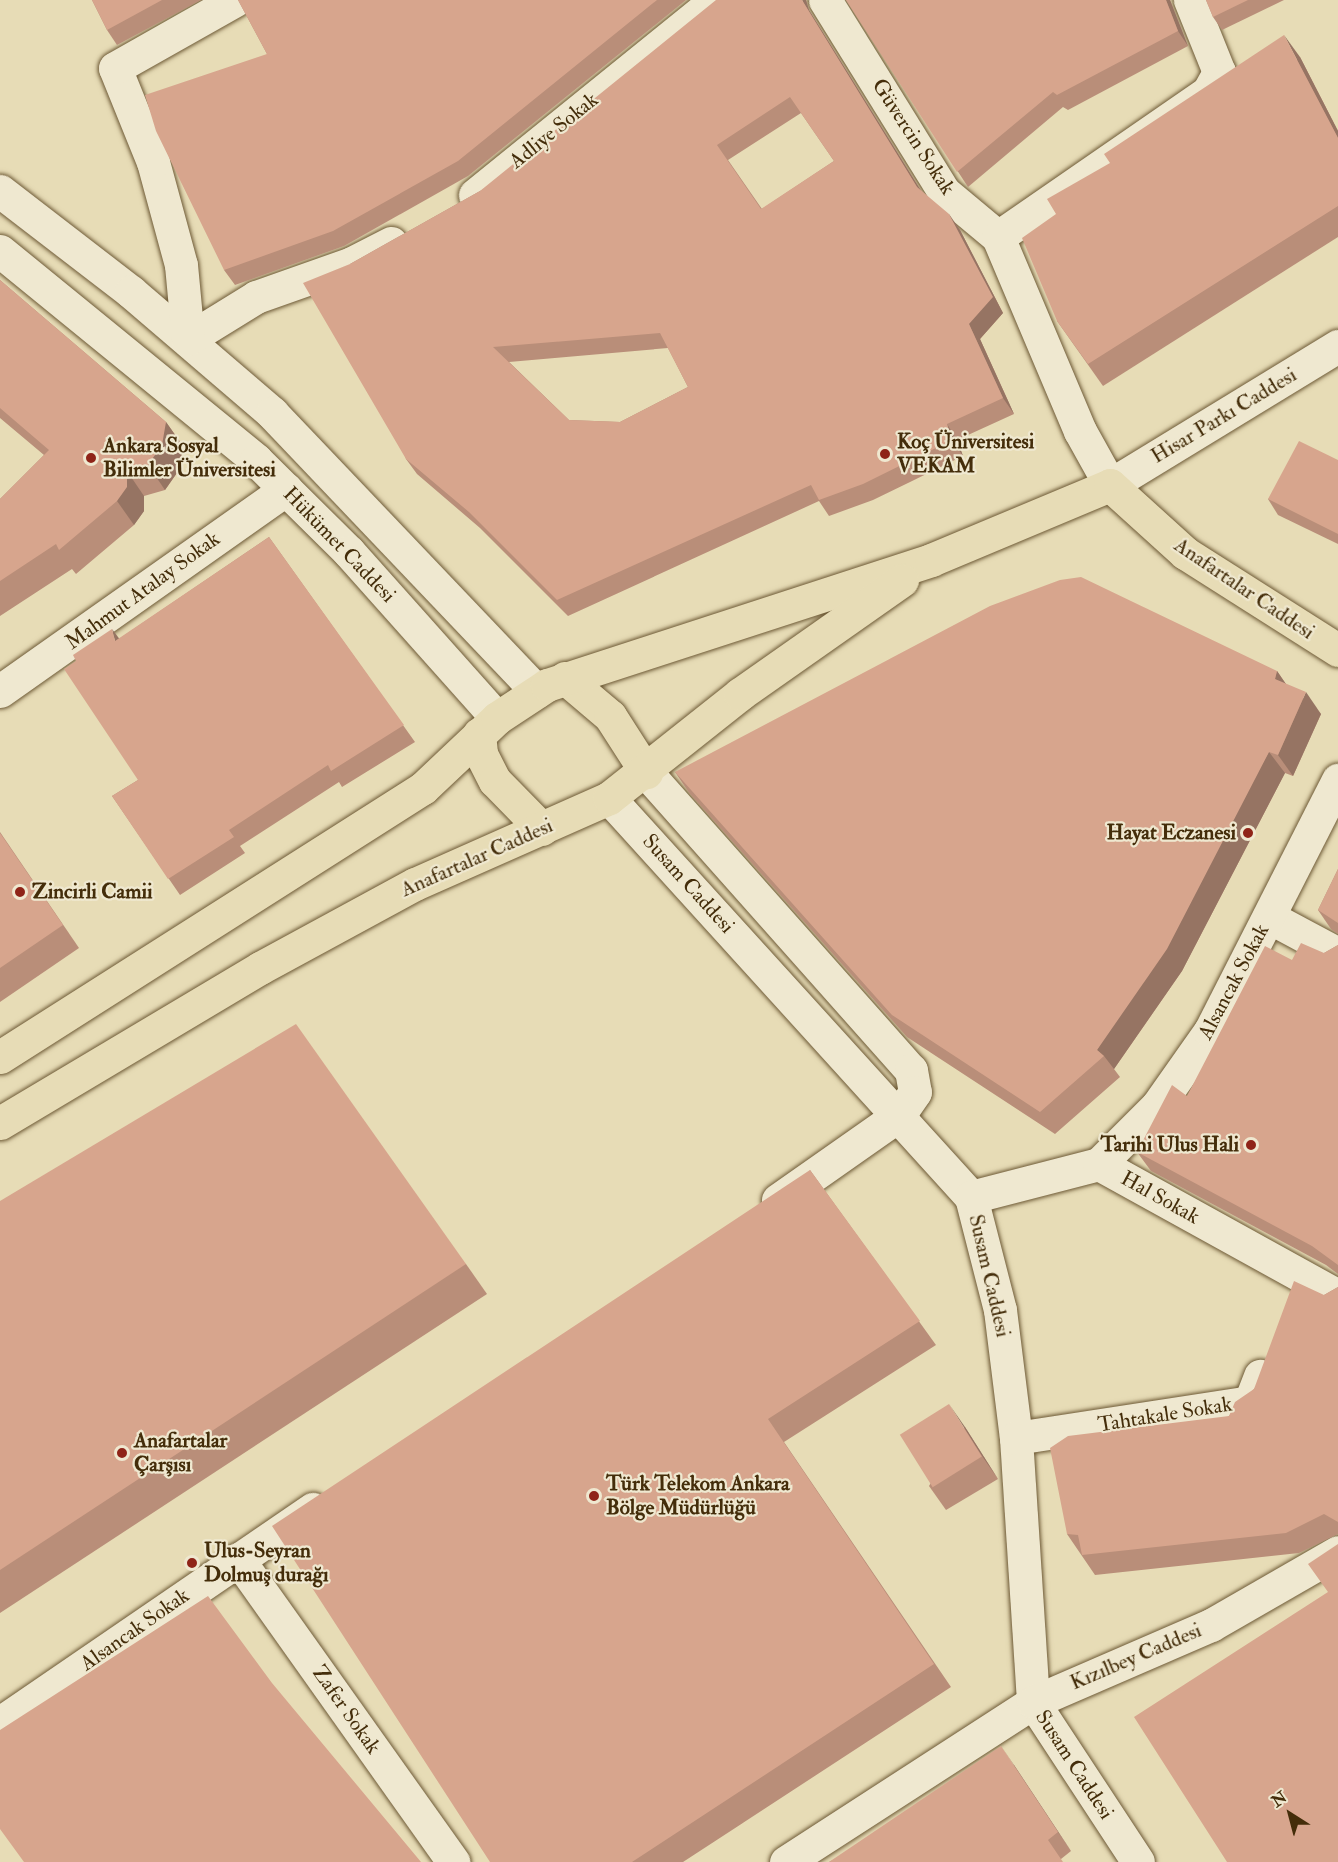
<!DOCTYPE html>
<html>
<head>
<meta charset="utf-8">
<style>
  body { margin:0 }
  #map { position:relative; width:1338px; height:1862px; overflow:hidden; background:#e7dcb6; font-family:"IM FELL Double Pica",serif }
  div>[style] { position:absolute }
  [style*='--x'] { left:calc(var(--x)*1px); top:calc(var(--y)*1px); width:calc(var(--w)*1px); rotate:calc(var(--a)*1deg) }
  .roads { filter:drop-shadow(0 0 2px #6d5935) drop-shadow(0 0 2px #6d5935) }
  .minor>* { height:33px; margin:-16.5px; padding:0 16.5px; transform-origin:16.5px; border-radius:16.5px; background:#efe8d0 }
  .major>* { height:33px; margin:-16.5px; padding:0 16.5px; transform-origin:16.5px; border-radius:16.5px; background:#e7dcb6 }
  .wall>* { inset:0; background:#b98e79 }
  .shaded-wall>* { inset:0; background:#967463 }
  .building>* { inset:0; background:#d7a58d; transform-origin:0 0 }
  .dots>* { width:16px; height:16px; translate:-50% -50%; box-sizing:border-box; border:3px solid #efe8d0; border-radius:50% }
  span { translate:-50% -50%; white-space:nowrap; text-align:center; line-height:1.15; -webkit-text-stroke:4.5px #efe8d0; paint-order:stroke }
  .street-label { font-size:21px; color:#442d0a }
  .poi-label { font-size:21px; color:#442d0a; font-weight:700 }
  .left { translate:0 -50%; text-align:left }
  .right { translate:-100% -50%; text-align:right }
  .north { position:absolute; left:1260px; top:1784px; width:60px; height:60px; -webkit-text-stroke:4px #efe8d0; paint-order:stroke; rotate:324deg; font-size:16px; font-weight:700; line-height:24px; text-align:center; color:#442d0a }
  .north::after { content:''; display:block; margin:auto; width:21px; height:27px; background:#442d0a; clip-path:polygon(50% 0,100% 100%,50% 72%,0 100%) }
</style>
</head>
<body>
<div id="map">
  <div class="roads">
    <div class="minor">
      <i style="--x:825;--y:0;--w:226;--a:58.2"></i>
      <i style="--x:944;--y:192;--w:70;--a:39.8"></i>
      <i style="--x:998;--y:237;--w:211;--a:67.1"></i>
      <i style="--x:1080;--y:431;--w:62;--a:60.9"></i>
      <i style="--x:1110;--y:485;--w:267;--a:-31.4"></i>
      <i style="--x:0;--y:191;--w:165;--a:37.6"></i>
      <i style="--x:131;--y:292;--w:186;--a:40.6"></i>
      <i style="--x:272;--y:413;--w:384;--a:46.4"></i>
      <i style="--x:475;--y:195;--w:310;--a:-39"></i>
      <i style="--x:998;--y:237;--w:255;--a:-34.6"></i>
      <i style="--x:1208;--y:92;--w:23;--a:-61"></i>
      <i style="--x:1219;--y:72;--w:78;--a:-111.9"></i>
      <i style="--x:0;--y:251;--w:330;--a:39.2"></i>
      <i style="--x:256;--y:460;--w:131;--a:44.7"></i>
      <i style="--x:349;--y:552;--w:222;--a:48.3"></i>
      <i style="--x:188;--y:339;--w:80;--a:-31.7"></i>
      <i style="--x:256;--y:297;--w:102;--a:-19.5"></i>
      <i style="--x:352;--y:263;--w:44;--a:-27.1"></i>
      <i style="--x:188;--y:339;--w:74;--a:-95.4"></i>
      <i style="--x:181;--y:265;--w:107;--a:-105.2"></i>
      <i style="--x:153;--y:162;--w:101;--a:-112"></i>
      <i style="--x:115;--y:68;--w:138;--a:-29.5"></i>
      <i style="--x:0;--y:691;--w:350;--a:-35.2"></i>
      <i style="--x:646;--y:772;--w:399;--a:48.4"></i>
      <i style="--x:911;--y:1070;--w:22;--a:80"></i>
      <i style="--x:915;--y:1092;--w:28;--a:125"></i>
      <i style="--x:899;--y:1115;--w:148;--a:144.9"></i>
      <i style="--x:609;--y:798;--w:539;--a:47.78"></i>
      <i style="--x:971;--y:1197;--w:117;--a:75.6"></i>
      <i style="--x:1000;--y:1310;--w:129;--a:82.9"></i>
      <i style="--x:1016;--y:1438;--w:265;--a:86.3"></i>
      <i style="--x:1033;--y:1702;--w:191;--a:56.7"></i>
      <i style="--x:1269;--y:917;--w:78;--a:28.2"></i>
      <i style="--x:1099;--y:1164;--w:82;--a:-45"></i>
      <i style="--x:1157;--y:1106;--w:92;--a:-54.8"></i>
      <i style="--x:1210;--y:1031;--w:282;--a:-63"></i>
      <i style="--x:971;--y:1197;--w:132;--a:-14.5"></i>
      <i style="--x:1099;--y:1164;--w:273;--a:28.9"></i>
      <i style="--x:1016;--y:1438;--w:237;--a:-8.7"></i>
      <i style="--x:1250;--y:1402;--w:28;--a:-69"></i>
      <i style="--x:238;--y:1559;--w:372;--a:54.6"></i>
      <i style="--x:0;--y:1723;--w:379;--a:-34.4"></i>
      <i style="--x:786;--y:1862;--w:294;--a:-32.9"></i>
      <i style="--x:1033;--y:1702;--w:194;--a:-23.4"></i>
      <i style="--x:1211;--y:1625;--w:146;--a:-29.9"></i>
    </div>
    <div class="major">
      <i style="--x:565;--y:678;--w:59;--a:40.2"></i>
      <i style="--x:610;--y:716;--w:67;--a:57.3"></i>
      <i style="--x:479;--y:734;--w:20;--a:84"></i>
      <i style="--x:481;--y:754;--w:30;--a:63"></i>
      <i style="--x:495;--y:781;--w:67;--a:45.6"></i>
      <i style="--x:0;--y:1057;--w:501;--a:-32.45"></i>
      <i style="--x:423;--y:788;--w:102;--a:-43.4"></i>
      <i style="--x:497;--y:718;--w:60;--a:-33.4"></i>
      <i style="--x:547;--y:685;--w:404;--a:-18"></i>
      <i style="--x:931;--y:560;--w:194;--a:-22.7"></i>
      <i style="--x:1110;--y:485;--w:101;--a:42.2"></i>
      <i style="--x:1185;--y:553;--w:181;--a:32.4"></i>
      <i style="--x:0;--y:1123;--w:303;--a:-30.8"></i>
      <i style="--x:260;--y:968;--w:176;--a:-28.5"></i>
      <i style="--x:415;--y:884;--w:212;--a:-23.9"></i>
      <i style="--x:609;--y:798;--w:167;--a:-38.4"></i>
      <i style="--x:740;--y:694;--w:198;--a:-35.1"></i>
    </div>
  </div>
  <div class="wall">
    <i style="clip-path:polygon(92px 0,201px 0,117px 45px,107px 30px)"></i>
    <i style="clip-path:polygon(238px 0,686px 0,468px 176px,344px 246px,235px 285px,224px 270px,267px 54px)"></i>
    <i style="clip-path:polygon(evenodd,806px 0,809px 10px,920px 189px,960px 230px,1003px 313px,980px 339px,1014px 414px,957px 440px,963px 456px,873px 500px,829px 516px,819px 501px,568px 616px,480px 528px,417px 474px,406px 459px,350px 264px,480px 191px,806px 0,801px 113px,834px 161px,762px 209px,728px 160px,801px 113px,806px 0,668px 348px,688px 387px,620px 422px,569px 420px,509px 362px,668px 348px)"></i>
    <i style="clip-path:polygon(846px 0,1170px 0,1188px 46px,1068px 110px,1063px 107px,968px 187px)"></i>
    <i style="clip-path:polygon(1206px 0,1284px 0,1222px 30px,1213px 17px)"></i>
    <i style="clip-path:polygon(1300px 57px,1338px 131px,1338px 237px,1103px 386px,1057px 321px)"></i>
    <i style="clip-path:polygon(0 280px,166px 422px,183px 446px,179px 470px,165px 490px,144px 496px,144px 511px,134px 525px,76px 574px,72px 569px,0 616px,0 499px,44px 455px,0 418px)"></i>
    <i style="clip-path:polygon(1338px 460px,1338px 544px,1278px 515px,1268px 499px)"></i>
    <i style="clip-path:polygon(269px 537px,415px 742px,342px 787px,339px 782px,240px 846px,245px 853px,180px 895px,112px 796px,138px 780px,119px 639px)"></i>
    <i style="clip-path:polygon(1277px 671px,1286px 684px,1321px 714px,1293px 776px,1285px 773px,1182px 971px,1114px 1069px,1120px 1077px,1055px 1134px,907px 1037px,690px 794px,675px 772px)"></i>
    <i style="clip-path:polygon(0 832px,79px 948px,0 1002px)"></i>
    <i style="clip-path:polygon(1338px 869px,1338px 934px,1331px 929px,1318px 910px)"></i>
    <i style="clip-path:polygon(1338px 945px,1338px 1274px,1326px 1265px,1151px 1171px,1137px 1152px,1187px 1096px,1292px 960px,1324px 953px)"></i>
    <i style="clip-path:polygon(810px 1170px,936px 1345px,784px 1442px,951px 1687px,683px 1862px,490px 1862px)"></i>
    <i style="clip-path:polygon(0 1201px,466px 1264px,487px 1294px,0 1613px)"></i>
    <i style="clip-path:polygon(1338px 1287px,1338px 1534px,1299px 1553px,1095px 1575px,1067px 1534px,1229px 1416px,1254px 1389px,1324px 1295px)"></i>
    <i style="clip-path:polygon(965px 1427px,998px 1479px,946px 1510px,929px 1486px)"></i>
    <i style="clip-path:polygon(1014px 1765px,1071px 1851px,1061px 1859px,829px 1862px)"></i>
  </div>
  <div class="shaded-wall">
    <i style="clip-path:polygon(802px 0,806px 0,809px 10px,928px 202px,917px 187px)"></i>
    <i style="clip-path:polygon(1166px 0,1170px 0,1188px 46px,1178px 31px)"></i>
    <i style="clip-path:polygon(1284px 35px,1300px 57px,1338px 131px,1338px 138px)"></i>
    <i style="clip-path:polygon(949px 214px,960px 230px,1003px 313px,980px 339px,1014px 414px,1003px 398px,969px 324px)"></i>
    <i style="clip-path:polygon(166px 422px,183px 446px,179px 470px,165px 490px,148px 465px)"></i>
    <i style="clip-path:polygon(947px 424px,957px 440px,963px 456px,952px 440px)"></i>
    <i style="clip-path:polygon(127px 471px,144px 496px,144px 511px,134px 525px,117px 501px)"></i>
    <i style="clip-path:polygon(112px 629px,124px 645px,115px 641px)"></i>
    <i style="clip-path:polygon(1277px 671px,1292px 693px,1275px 679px)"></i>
    <i style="clip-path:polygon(1306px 692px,1321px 714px,1293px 776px,1278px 755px)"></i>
    <i style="clip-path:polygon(1269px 752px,1285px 773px,1182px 971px,1114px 1069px,1104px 1056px,1097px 1050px)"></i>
    <i style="clip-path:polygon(949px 1404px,965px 1427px,998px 1479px,982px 1456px)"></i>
    <i style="clip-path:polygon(1001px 1746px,1014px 1765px,1071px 1851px,1058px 1832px)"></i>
  </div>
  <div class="building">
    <i style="clip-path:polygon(92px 0,162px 0,107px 30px)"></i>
    <i style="clip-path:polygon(238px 0,657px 0,458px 161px,333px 231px,224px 270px,156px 131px,145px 95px,267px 54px)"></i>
    <i style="clip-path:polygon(evenodd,716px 0,802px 0,917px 187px,949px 214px,993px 297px,969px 324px,1003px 398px,947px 424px,952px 440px,863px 484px,819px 500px,811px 485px,557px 600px,469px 512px,406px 459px,303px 283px,350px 264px,480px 191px,716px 0,790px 97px,834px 161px,761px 209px,717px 145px,790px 97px,716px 0,660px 333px,688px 387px,620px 422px,569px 420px,493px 347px,660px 333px)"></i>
    <i style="clip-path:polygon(846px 0,1166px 0,1178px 31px,1057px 95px,1053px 92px,957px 172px)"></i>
    <i style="clip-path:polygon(1206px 0,1248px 0,1213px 17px)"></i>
    <i style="clip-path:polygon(1284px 35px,1338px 138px,1338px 206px,1088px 364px,1057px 321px,1022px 238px,1056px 214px,1047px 199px,1110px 163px,1104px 154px)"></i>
    <i style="clip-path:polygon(0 280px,166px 422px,162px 445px,148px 465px,127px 471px,127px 487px,117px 501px,59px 550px,56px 544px,0 581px,0 499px,49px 450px,0 408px)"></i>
    <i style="clip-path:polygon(1299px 441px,1338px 460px,1338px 534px,1268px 499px)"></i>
    <i style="clip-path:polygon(269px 537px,404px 725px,331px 771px,328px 765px,229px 830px,234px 837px,168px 879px,112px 796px,138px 780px,64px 669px,76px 661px,73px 655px,112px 629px,115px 641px)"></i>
    <i style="clip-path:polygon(1081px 577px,1277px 671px,1275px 679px,1306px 692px,1278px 755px,1269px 752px,1167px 949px,1097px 1050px,1104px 1056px,1040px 1112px,892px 1015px,675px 772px,990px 606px,1060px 580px)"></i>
    <i style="clip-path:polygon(0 833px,63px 925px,0 968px)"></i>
    <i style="clip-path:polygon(1338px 869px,1338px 923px,1318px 910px)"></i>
    <i style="clip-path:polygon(1301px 943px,1324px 953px,1338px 945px,1338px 1265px,1312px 1246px,1137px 1152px,1172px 1085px,1187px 1096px,1265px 946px,1292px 960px)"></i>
    <i style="clip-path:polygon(296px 1024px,466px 1264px,0 1570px,0 1201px)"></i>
    <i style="clip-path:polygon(810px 1170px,920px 1321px,768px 1419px,934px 1664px,632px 1862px,490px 1862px,272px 1526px)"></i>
    <i style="clip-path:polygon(1294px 1281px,1324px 1295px,1338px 1287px,1338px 1522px,1324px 1514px,1286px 1533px,1082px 1555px,1078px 1535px,1067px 1534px,1050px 1448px,1068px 1436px,1229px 1416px,1235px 1402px,1254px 1389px)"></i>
    <i style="left:949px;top:1404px;width:62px;height:58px;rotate:58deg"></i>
    <i style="clip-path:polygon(1338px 1544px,1338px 1862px,1227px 1862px,1134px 1717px,1328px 1592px,1308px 1564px)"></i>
    <i style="clip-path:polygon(208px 1596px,272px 1683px,421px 1862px,24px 1862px,0 1829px,0 1730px)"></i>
    <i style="clip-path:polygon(1001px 1746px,1058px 1832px,1048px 1840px,1063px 1862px,829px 1862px)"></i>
  </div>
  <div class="dots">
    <i style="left:885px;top:454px;background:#8f2418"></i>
    <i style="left:91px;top:458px;background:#8f2418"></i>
    <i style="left:1248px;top:833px;background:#8f2418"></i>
    <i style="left:20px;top:892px;background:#8f2418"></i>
    <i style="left:1251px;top:1145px;background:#8f2418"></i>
    <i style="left:122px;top:1453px;background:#8f2418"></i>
    <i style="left:594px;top:1496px;background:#8f2418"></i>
    <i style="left:192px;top:1563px;background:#8f2418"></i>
  </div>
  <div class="street-label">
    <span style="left:554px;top:131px;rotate:-39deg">Adliye Sokak</span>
    <span style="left:913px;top:137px;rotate:57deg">Güvercin Sokak</span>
    <span style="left:1224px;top:416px;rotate:-31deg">Hisar Parkı Caddesi</span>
    <span style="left:339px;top:545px;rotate:46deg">Hükümet Caddesi</span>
    <span style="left:1244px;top:589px;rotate:34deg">Anafartalar Caddesi</span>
    <span style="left:143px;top:591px;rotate:-36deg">Mahmut Atalay Sokak</span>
    <span style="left:477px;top:858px;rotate:-24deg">Anafartalar Caddesi</span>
    <span style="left:688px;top:884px;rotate:48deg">Susam Caddesi</span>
    <span style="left:1234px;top:982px;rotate:-62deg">Alsancak Sokak</span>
    <span style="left:1160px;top:1198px;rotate:29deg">Hal Sokak</span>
    <span style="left:989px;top:1276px;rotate:77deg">Susam Caddesi</span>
    <span style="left:1165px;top:1415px;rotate:-9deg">Tahtakale Sokak</span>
    <span style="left:135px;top:1630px;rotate:-35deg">Alsancak Sokak</span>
    <span style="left:1136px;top:1657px;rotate:-23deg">Kızılbey Caddesi</span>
    <span style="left:346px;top:1710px;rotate:55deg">Zafer Sokak</span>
    <span style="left:1074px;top:1765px;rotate:57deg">Susam Caddesi</span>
  </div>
  <div class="poi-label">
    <span class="left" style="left:897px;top:454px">Koç Üniversitesi<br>VEKAM</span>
    <span class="left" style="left:103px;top:458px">Ankara Sosyal<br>Bilimler Üniversitesi</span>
    <span class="right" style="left:1236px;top:833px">Hayat Eczanesi</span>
    <span class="left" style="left:32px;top:892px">Zincirli Camii</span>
    <span class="right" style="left:1239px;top:1145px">Tarihi Ulus Hali</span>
    <span class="left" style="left:134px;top:1453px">Anafartalar<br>Çarşısı</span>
    <span class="left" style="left:606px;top:1496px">Türk Telekom Ankara<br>Bölge Müdürlüğü</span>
    <span class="left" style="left:204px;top:1563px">Ulus-Seyran<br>Dolmuş durağı</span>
  </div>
  <div class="north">N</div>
</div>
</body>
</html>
